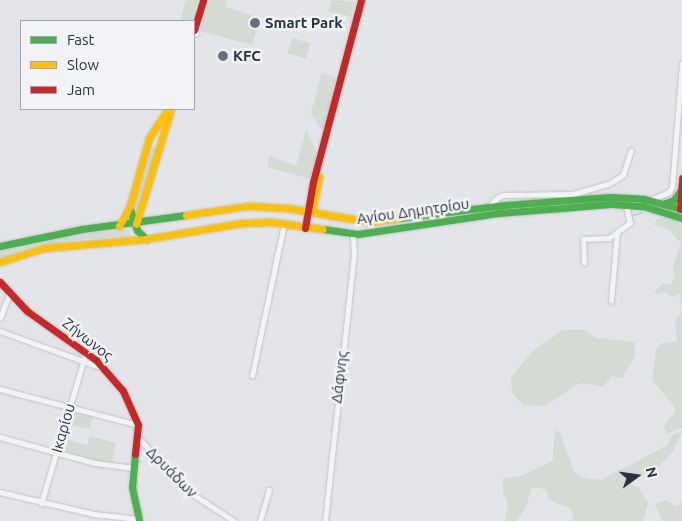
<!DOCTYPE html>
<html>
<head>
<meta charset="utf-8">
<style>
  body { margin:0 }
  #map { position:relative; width:682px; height:521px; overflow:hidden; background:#e3e5e8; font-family:Ubuntu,sans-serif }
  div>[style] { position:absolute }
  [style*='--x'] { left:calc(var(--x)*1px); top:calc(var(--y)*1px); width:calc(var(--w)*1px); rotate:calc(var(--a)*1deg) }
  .green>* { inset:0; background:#d3dbd4; transform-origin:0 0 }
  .stream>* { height:1px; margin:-0.5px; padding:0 0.5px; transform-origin:0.5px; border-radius:0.5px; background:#b4bfd0 }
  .roads { filter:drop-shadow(0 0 1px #c1c3c6) drop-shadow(0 0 1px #c1c3c6) }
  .street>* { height:4.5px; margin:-2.25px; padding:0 2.25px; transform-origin:2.25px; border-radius:2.25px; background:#f2f3f5 }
  .fast>* { height:7px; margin:-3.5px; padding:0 3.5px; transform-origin:3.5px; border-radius:3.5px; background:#4caf50 }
  .slow>* { height:7px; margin:-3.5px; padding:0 3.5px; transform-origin:3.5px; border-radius:3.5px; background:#ffc107 }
  .jam>* { height:7px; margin:-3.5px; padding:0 3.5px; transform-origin:3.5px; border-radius:3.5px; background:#c62828 }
  .dots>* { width:14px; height:14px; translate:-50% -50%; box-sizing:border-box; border:2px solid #f1f3f7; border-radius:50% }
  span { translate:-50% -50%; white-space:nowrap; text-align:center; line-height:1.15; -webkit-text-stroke:5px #f1f3f7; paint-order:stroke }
  .poi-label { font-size:15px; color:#2b313f; font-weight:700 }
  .left { translate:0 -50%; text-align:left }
  .street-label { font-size:15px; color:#2b313f }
  .legend { position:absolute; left:20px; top:20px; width:175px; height:90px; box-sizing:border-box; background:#f1f3f7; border:1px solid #a2a5ad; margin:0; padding:6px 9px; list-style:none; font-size:15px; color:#2b313f }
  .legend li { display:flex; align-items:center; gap:10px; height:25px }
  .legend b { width:25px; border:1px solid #a2a5ad }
  .north { position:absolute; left:612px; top:451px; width:50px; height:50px; -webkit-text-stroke:4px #f1f3f7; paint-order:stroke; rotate:76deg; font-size:14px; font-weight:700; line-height:20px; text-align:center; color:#2b313f }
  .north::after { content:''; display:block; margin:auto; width:18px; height:22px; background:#2b313f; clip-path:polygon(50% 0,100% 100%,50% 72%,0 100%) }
</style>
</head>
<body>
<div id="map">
  <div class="green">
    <i style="clip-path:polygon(186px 0,198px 0,192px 21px,180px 21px)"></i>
    <i style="clip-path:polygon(208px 0,227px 0,225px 7px,260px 18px,252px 45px,199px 31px)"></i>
    <i style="clip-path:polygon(331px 0,354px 1px,352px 17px,328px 12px)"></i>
    <i style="left:292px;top:38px;width:19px;height:16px;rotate:16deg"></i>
    <i style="clip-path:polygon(322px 73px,337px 78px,323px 133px,311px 113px)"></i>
    <i style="clip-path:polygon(306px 130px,317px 153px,311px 179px,267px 167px,270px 156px,296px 166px)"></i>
    <i style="clip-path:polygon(155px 145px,158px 146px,135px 216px,135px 204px,151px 149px)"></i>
    <i style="clip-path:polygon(667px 217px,682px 224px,682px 427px,667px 434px,664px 426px,675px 411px,674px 406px,652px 380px,656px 350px,660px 344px,677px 341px,675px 320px,681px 313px,680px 294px,672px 297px,665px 292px,656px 294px,655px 291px,663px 283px,671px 285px,675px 277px,673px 266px,681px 243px,668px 229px,655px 225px,657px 219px)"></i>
    <i style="clip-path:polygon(128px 229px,130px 235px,126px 237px,78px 240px,0 259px,0 252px,5px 250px,92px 232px)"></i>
    <i style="clip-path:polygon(562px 330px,584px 330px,596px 338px,634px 342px,635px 356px,622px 378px,612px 376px,603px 387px,585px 383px,576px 385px,545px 406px,523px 405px,512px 393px,511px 377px,534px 350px)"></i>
    <i style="clip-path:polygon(70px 410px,93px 416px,89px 429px,65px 424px)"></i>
    <i style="clip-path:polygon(555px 430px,560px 433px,574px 472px,584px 478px,601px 480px,668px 445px,672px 435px,682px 431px,673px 452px,650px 474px,640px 474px,627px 480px,640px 490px,648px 503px,643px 521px,570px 521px,574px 515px,569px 508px,549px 500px,546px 491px,539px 487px,531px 489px,526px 507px,517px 521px,505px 521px,508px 504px,503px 493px,503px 478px,521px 476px,553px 461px)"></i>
    <i style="clip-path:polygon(90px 436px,116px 443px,112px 464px,56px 455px,61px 438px,87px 445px)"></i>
    <i style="clip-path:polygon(666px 500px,677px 506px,682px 503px,682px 521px,662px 521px,655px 504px)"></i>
  </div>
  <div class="stream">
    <i style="--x:633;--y:215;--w:9;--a:-18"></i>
  </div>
  <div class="roads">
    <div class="street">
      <i style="--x:194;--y:34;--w:3;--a:0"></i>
      <i style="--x:650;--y:200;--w:21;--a:-23"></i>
      <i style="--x:669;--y:192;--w:6;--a:-59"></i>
      <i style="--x:672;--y:187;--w:124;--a:-85.4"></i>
      <i style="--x:490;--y:207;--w:8;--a:-60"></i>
      <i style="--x:494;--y:200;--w:10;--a:-29"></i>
      <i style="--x:503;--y:195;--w:70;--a:-0.8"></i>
      <i style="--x:573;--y:194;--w:37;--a:-16"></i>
      <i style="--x:609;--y:184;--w:17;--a:-33"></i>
      <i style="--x:623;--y:175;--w:25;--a:-72"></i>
      <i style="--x:584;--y:263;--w:24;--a:-92"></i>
      <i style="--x:583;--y:239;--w:26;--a:-2"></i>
      <i style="--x:609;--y:238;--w:26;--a:-36"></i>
      <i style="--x:630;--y:223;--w:18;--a:-103"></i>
      <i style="--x:611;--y:301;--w:68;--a:-85"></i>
      <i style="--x:0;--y:318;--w:26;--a:-69"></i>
      <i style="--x:0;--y:331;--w:106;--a:19.8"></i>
      <i style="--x:252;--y:376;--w:155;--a:-78.1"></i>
      <i style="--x:0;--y:389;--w:143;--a:14.6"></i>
      <i style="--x:0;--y:437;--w:98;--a:15.3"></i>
      <i style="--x:95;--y:463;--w:38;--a:7"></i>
      <i style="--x:138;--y:437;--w:74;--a:47.2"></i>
      <i style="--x:188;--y:491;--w:55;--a:33.1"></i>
      <i style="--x:0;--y:492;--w:97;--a:13.2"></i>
      <i style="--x:94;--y:514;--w:44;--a:6.5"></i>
      <i style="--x:41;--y:504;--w:159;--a:-73.5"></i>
      <i style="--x:260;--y:521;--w:32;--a:-74"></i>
      <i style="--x:325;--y:521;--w:267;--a:-83.8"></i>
      <i style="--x:354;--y:256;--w:22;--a:-93"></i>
    </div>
    <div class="fast">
      <i style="--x:663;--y:204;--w:12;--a:-20"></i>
      <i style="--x:674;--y:200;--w:11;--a:-56"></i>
      <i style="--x:130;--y:209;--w:22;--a:72"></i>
      <i style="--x:137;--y:230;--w:13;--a:45"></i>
      <i style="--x:399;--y:218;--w:107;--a:-7"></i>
      <i style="--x:505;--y:205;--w:105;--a:-4.4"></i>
      <i style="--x:610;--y:197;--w:34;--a:3"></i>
      <i style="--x:644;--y:199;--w:39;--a:15"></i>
      <i style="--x:323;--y:229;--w:35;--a:8"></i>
      <i style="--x:358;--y:234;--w:143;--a:-8.5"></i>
      <i style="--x:499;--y:213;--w:112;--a:-4.6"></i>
      <i style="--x:611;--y:204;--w:32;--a:4"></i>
      <i style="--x:643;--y:206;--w:41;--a:17.1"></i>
      <i style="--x:0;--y:246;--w:84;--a:-11.7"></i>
      <i style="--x:82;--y:229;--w:105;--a:-7.7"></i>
      <i style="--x:135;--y:454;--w:33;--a:95"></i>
      <i style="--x:132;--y:487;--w:35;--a:78"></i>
    </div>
    <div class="slow">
      <i style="--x:308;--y:211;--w:6;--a:-39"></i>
      <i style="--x:313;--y:207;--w:31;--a:-79"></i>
      <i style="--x:186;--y:215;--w:63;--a:-8.3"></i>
      <i style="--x:248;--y:206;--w:39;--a:3"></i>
      <i style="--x:287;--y:208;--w:85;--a:9.5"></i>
      <i style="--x:371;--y:222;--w:28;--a:-8"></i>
      <i style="--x:136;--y:224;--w:120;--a:-73.1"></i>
      <i style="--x:119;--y:226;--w:23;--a:-61"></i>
      <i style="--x:130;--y:206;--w:71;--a:-74.4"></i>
      <i style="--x:149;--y:138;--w:35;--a:-57"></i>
      <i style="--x:0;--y:262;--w:46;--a:-17.7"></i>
      <i style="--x:44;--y:248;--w:102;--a:-5"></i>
      <i style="--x:146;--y:239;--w:97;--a:-9.5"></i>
      <i style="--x:242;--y:223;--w:29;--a:-2"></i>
      <i style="--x:271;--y:222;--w:52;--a:7.7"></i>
    </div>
    <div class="jam">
      <i style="--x:194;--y:30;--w:31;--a:-73"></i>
      <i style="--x:680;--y:209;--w:31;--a:-86"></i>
      <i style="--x:305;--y:228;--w:47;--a:-80.1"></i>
      <i style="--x:313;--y:182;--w:188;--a:-75.2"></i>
      <i style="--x:0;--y:282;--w:40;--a:47"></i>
      <i style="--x:27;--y:311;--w:85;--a:35.4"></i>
      <i style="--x:96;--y:360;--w:41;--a:48.9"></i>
      <i style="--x:123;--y:391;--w:37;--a:66"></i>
      <i style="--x:138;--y:425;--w:29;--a:96"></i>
    </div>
  </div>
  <div class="dots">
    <i style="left:255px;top:23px;background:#6b707a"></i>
    <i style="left:223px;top:56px;background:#6b707a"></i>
  </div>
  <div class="poi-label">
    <span class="left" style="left:265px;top:23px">Smart Park</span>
    <span class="left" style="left:233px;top:56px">KFC</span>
  </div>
  <div class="street-label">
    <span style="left:413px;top:211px;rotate:-8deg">Αγίου Δημητρίου</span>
    <span style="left:88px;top:339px;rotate:38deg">Ζήνωνος</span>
    <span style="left:339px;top:377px;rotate:-83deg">Δάφνης</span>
    <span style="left:63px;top:428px;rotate:-74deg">Ικαρίου</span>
    <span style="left:172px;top:472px;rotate:45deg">Δρυάδων</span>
  </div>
  <ul class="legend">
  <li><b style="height:6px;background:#4caf50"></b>Fast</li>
  <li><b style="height:6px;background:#ffc107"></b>Slow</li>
  <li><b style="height:6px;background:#c62828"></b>Jam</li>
  </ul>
  <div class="north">N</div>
</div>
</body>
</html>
